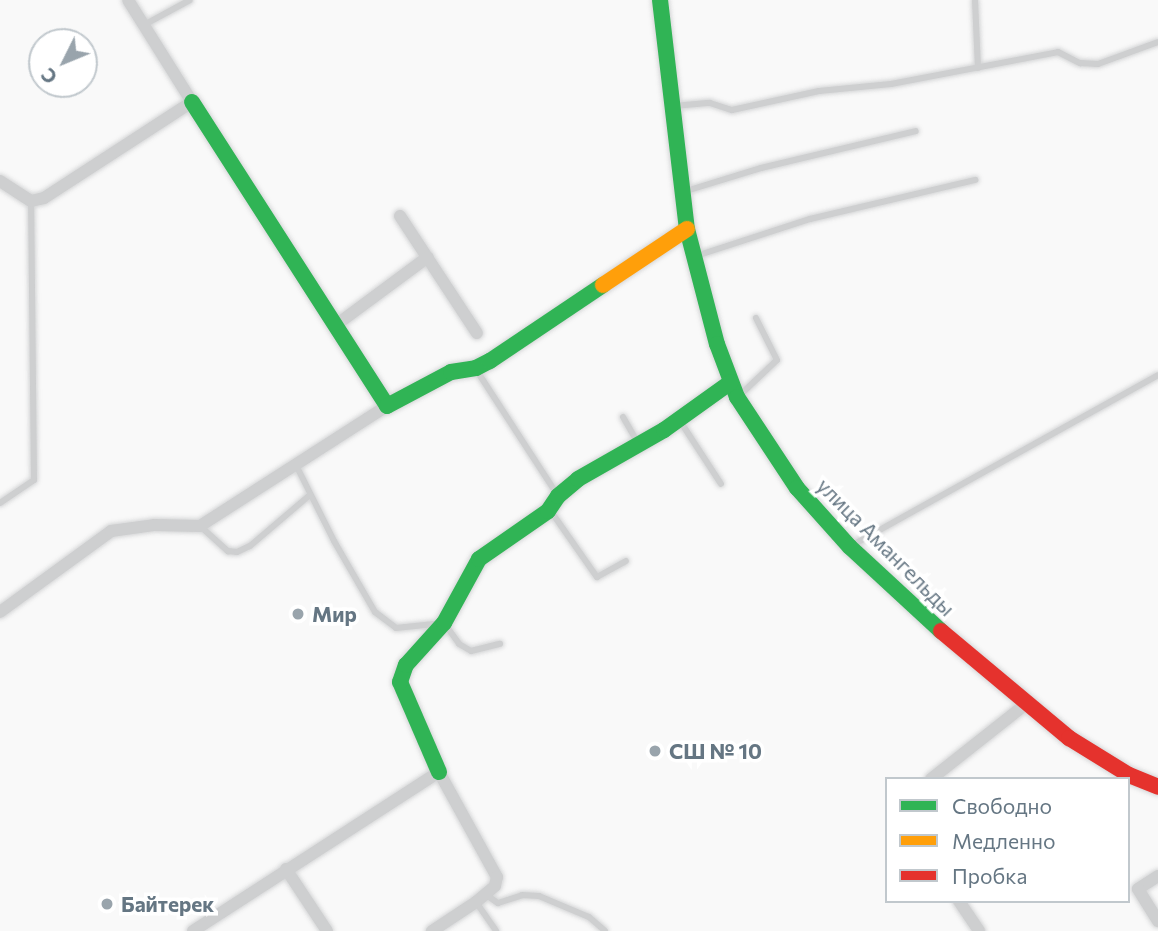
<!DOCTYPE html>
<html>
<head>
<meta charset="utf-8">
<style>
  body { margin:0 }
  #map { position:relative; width:1158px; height:931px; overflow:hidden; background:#f9f9f9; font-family:Commissioner,sans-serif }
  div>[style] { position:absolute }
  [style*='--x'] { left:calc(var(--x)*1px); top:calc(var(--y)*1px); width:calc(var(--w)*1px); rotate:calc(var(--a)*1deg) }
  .roads { filter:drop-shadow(0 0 2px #d5d6d7) drop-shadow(0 0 2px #d5d6d7) }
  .lane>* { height:6px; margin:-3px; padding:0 3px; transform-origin:3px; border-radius:3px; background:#cecfd0 }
  .street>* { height:12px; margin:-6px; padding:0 6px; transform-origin:6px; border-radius:6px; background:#cecfd0 }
  .fast>* { height:16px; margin:-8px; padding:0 8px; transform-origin:8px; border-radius:8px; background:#30b455 }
  .slow>* { height:16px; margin:-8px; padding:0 8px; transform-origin:8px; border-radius:8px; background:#ff9f0a }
  .jam>* { height:16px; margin:-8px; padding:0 8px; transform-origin:8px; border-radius:8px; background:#e5322d }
  .dots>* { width:19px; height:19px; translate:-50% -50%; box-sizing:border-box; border:4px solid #fff; border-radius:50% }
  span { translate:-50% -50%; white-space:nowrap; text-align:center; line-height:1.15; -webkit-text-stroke:7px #fff; paint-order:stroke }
  .street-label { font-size:21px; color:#657683 }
  .poi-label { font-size:21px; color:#657683; font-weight:700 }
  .left { translate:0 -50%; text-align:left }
  .legend { position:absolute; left:885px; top:777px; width:245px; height:126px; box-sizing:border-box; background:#fff; border:2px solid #c1c8cd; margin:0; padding:9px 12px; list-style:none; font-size:21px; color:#657683 }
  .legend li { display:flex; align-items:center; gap:14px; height:35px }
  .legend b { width:35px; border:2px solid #c1c8cd }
  .north { position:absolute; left:28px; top:28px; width:70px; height:70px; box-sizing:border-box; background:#fff; border:2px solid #c1c8cd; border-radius:50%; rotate:227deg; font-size:19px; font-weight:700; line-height:28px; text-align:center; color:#657683 }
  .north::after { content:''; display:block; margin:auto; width:24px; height:32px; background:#99a4ac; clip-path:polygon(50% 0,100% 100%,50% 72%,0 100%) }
</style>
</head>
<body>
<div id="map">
  <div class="roads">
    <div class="lane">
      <i style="--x:975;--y:0;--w:68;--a:87.5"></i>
      <i style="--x:144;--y:25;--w:52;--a:-28.5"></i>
      <i style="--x:674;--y:106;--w:36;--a:-5"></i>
      <i style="--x:710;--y:103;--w:23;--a:18"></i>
      <i style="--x:732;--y:110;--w:89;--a:-12.3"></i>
      <i style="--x:819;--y:91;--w:72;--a:-5.6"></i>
      <i style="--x:891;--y:84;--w:170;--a:-10.8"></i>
      <i style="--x:1058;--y:52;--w:25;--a:27"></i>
      <i style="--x:1080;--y:63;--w:18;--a:3"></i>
      <i style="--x:1098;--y:64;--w:64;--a:-20.1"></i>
      <i style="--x:686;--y:191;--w:78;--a:-17"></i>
      <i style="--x:761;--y:168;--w:159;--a:-13.4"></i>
      <i style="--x:696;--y:256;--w:120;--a:-18"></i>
      <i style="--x:810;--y:219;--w:170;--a:-13.3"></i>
      <i style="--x:477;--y:371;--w:147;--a:57"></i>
      <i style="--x:739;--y:396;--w:52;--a:-43.5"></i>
      <i style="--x:777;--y:360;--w:47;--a:-116.6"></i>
      <i style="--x:623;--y:417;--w:30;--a:60"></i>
      <i style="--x:680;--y:421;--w:75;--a:56.9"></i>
      <i style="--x:296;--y:465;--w:85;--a:63.4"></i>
      <i style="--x:334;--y:541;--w:82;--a:60"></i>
      <i style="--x:375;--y:612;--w:26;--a:37"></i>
      <i style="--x:396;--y:628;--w:48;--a:-5.9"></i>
      <i style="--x:444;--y:623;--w:26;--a:54"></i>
      <i style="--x:459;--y:644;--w:14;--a:30"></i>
      <i style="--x:471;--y:651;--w:30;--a:-14"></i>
      <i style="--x:0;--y:503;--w:41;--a:-34.1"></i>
      <i style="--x:34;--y:480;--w:279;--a:-90.6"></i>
      <i style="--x:550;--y:510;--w:82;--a:55"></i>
      <i style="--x:597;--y:577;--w:33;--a:-29"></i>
      <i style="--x:200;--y:526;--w:38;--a:42"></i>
      <i style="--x:228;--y:551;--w:9;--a:6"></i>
      <i style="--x:237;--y:552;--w:14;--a:-25"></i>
      <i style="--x:250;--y:546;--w:79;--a:-40.4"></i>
      <i style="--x:851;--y:546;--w:351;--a:-29.1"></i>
      <i style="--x:485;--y:894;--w:16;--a:35"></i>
      <i style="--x:498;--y:903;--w:25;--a:-18"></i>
      <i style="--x:522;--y:895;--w:17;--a:3"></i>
      <i style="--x:539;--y:896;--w:54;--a:22.8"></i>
      <i style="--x:589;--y:917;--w:21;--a:41"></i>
      <i style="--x:476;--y:902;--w:35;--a:55"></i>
    </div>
    <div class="street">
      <i style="--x:0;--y:181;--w:37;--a:33"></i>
      <i style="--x:31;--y:201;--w:13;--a:-13"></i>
      <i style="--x:44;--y:198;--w:176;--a:-33"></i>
      <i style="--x:192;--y:102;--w:120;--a:-122.1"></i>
      <i style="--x:400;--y:216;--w:140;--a:56.7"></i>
      <i style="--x:336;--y:325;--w:114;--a:-36.5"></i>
      <i style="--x:0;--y:612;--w:137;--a:-36.1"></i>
      <i style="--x:111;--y:531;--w:43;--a:-7.9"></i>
      <i style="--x:154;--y:525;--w:46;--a:1.2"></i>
      <i style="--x:200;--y:526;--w:222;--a:-32.7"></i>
      <i style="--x:931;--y:779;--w:121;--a:-38.3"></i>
      <i style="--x:286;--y:869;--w:74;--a:56.5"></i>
      <i style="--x:1158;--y:876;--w:24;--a:147"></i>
      <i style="--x:1138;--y:889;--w:38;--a:58"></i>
      <i style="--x:959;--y:901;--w:36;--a:56"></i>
      <i style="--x:193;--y:931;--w:293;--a:-32.9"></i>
      <i style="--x:439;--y:772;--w:120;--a:61.1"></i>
      <i style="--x:497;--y:877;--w:9;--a:103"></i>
      <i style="--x:495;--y:886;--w:25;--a:140"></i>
      <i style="--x:476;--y:902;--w:53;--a:146.6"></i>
    </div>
    <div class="fast">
      <i style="--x:660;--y:0;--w:231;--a:83.3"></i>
      <i style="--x:687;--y:229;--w:119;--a:75.4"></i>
      <i style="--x:717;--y:344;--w:57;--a:69.3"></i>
      <i style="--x:737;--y:397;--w:109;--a:56.6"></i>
      <i style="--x:797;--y:488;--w:79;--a:48.1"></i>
      <i style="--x:850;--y:547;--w:124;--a:42.7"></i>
      <i style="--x:192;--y:102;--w:361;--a:57.3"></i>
      <i style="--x:387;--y:406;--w:72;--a:-28"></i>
      <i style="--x:451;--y:372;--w:25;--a:-9"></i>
      <i style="--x:476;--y:368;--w:16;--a:-27"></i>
      <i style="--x:490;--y:361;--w:136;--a:-33.9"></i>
      <i style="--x:439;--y:772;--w:98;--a:-113.4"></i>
      <i style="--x:400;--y:682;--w:18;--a:-71"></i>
      <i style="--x:406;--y:665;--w:57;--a:-47.9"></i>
      <i style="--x:444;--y:623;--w:73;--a:-61.3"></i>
      <i style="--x:479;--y:559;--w:84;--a:-34.8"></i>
      <i style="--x:548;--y:511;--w:18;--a:-56"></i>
      <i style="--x:558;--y:496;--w:26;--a:-40"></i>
      <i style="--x:578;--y:479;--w:99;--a:-29.7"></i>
      <i style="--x:664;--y:430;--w:82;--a:-35.6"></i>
    </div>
    <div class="slow">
      <i style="--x:603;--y:285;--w:101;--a:-33.7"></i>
    </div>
    <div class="jam">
      <i style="--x:941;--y:631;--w:167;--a:39.9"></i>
      <i style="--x:1069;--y:738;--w:70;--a:31.7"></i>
      <i style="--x:1129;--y:775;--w:31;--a:22"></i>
    </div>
  </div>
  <div class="dots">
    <i style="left:298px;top:614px;background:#99a4ac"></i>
    <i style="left:655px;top:751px;background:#99a4ac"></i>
    <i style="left:107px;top:904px;background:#99a4ac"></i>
  </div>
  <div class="street-label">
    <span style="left:886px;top:547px;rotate:45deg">улица Амангельды</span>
  </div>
  <div class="poi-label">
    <span class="left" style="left:312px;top:614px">Мир</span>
    <span class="left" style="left:669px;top:751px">СШ № 10</span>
    <span class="left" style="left:121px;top:904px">Байтерек</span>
  </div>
  <ul class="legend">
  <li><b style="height:9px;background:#30b455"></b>Свободно</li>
  <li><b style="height:9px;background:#ff9f0a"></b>Медленно</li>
  <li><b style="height:9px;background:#e5322d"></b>Пробка</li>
  </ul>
  <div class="north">С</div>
</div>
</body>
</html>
